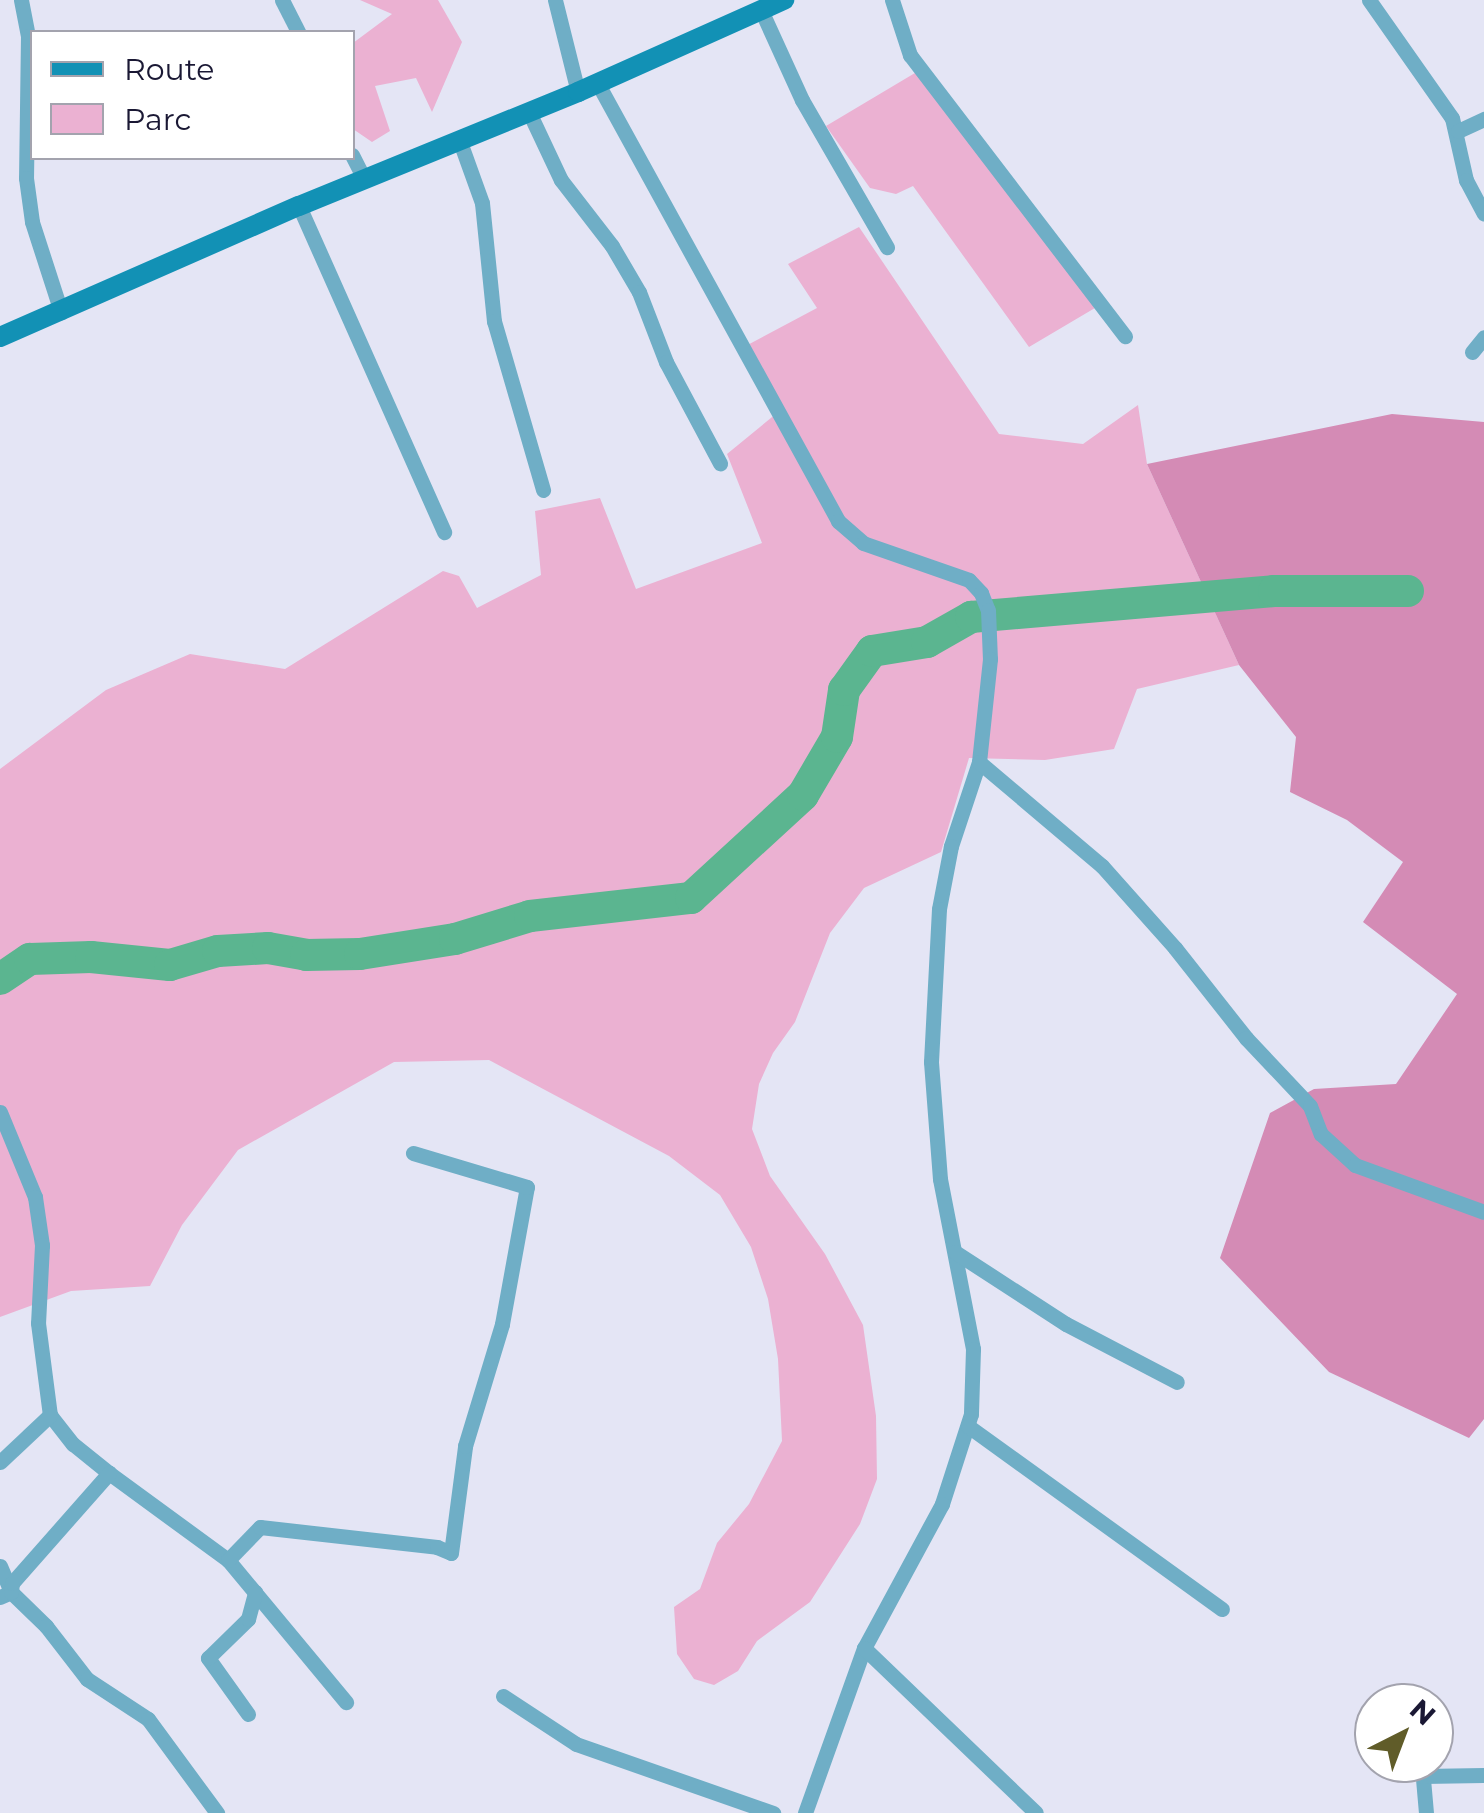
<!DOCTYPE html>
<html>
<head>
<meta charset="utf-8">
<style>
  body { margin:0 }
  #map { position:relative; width:1484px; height:1813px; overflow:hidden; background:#e4e5f5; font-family:Montserrat,sans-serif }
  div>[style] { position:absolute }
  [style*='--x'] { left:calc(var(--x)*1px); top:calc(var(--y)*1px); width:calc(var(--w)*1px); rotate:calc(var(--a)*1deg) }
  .green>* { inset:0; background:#ebb1d2 }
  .forest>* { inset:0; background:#d48bb5 }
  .river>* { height:32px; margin:-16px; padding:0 16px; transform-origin:16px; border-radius:16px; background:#5bb590 }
  .minor>* { height:15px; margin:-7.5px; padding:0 7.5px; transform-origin:7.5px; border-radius:7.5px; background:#6faec6 }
  .secondary>* { height:20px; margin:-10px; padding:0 10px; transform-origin:10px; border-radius:10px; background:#1291b5 }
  span { translate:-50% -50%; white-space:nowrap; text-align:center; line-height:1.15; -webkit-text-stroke:9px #fff; paint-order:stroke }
  .legend { position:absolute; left:30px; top:30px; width:325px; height:130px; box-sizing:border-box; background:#fff; border:2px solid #a3a3ae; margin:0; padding:12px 18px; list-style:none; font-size:30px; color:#1a1834 }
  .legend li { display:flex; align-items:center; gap:20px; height:50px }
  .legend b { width:50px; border:2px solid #a3a3ae }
  .north { position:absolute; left:1354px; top:1683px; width:100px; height:100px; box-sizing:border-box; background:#fff; border:2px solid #a3a3ae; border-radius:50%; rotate:42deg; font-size:28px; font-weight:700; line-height:40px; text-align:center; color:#1a1834 }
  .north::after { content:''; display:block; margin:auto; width:35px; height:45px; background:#605c29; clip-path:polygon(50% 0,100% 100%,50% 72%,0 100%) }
</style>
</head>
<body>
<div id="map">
  <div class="green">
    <i style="clip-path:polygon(360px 0,438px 0,462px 42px,432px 112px,416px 78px,375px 86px,390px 131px,372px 142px,353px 129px,353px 43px,392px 14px)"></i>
    <i style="clip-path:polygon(920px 70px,1100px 305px,1029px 347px,913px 186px,896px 194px,870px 188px,826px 126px)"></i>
    <i style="clip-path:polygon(859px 227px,999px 434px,1083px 444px,1138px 405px,1147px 464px,1239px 665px,1137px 689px,1114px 749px,1045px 760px,969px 758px,941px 852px,864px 888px,830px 933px,795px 1022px,773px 1053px,759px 1084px,752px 1129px,770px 1176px,825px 1254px,863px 1325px,876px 1416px,877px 1479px,860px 1524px,810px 1602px,757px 1641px,738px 1671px,714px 1685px,694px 1679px,677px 1654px,674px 1607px,700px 1589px,717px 1543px,749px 1504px,782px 1441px,778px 1359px,768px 1299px,751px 1247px,720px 1195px,669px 1156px,489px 1060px,394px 1062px,238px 1150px,182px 1225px,150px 1286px,71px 1291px,0 1317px,0 769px,106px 690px,190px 654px,285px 669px,443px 571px,459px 576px,477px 608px,541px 575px,535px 511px,600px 498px,636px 589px,762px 543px,727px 454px,777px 413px,740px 349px,817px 308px,788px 264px)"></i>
  </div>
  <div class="forest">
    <i style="clip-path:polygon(1392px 414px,1484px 422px,1484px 1419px,1469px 1438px,1329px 1372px,1220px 1258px,1270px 1113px,1314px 1089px,1396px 1084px,1457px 994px,1363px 922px,1403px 862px,1347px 820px,1290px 792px,1296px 737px,1239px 665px,1147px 464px)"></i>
  </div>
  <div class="river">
    <i style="--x:0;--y:979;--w:36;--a:-34"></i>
    <i style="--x:30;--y:959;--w:61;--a:-1.9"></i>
    <i style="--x:91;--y:957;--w:79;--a:5.8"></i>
    <i style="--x:170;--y:965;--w:50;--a:-16.3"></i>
    <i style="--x:218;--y:951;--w:50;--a:-3.4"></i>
    <i style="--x:268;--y:948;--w:39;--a:10"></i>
    <i style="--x:306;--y:955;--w:54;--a:-1.1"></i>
    <i style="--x:360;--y:954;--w:96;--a:-9"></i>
    <i style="--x:455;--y:939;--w:78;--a:-17"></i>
    <i style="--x:530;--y:916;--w:162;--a:-6.4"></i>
    <i style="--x:691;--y:898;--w:152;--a:-42.6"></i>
    <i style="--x:803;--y:795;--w:67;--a:-59.6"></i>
    <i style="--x:837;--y:737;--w:48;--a:-81.5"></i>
    <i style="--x:844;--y:690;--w:48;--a:-54.3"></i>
    <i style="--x:872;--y:651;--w:56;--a:-9.3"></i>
    <i style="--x:927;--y:642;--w:51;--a:-29.6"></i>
    <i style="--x:971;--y:617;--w:304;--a:-4.9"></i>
    <i style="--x:1274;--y:591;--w:134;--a:0"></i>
  </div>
  <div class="minor">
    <i style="--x:21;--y:0;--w:37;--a:79"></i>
    <i style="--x:28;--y:36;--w:142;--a:90.8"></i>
    <i style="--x:26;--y:178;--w:44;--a:82.2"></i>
    <i style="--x:32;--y:222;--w:95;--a:72.1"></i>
    <i style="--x:282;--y:0;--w:36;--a:63"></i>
    <i style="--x:555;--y:0;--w:95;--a:76"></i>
    <i style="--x:892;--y:0;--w:58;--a:71.9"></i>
    <i style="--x:910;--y:55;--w:354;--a:52.6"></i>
    <i style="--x:1369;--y:0;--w:144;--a:54.9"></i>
    <i style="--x:1452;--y:118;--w:64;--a:77.3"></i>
    <i style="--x:1466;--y:180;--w:38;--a:62"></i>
    <i style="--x:761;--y:10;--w:99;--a:65.5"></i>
    <i style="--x:802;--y:100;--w:170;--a:60"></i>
    <i style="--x:598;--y:84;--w:499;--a:61.2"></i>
    <i style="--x:838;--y:521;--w:33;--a:41"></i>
    <i style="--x:863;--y:543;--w:112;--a:19.2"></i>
    <i style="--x:969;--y:580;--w:18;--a:47"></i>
    <i style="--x:981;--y:593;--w:18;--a:68"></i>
    <i style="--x:988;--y:610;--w:49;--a:87.7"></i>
    <i style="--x:990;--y:659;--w:104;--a:96.1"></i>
    <i style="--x:979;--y:762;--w:89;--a:108.4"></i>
    <i style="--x:951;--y:846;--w:64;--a:100.8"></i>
    <i style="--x:939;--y:909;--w:153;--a:93"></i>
    <i style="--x:931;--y:1062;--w:117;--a:85.6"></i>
    <i style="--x:940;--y:1179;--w:173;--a:79"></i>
    <i style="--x:973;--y:1349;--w:65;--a:91.8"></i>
    <i style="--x:971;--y:1414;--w:95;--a:107.9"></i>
    <i style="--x:942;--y:1504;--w:164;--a:118.4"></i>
    <i style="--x:864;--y:1648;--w:175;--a:109.7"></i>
    <i style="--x:528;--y:110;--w:77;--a:64.8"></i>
    <i style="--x:561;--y:180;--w:83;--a:52.3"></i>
    <i style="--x:612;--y:246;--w:53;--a:59.6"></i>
    <i style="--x:639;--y:292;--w:75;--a:68.9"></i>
    <i style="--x:666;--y:362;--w:115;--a:61.9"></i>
    <i style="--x:1458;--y:131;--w:29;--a:-25"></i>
    <i style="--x:459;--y:139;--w:68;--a:70.2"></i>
    <i style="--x:482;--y:203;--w:119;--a:84.2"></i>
    <i style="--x:494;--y:321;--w:176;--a:73.8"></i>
    <i style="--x:352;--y:155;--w:27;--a:63"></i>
    <i style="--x:299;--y:206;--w:357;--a:66"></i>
    <i style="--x:1472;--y:352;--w:19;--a:-51"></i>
    <i style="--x:979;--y:762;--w:161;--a:40.2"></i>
    <i style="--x:1102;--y:866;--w:110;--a:48.3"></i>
    <i style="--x:1175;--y:948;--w:115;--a:51.7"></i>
    <i style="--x:1246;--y:1038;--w:93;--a:46.7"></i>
    <i style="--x:1310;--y:1106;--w:30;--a:69"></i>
    <i style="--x:1321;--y:1134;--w:46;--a:42.4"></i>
    <i style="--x:1355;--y:1165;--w:137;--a:20"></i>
    <i style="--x:0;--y:1112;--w:92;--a:67.6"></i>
    <i style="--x:35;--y:1197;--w:49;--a:81.7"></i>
    <i style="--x:42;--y:1245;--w:78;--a:92.9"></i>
    <i style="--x:38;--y:1323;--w:93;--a:82.6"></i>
    <i style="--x:50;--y:1415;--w:37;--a:52"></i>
    <i style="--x:73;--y:1444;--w:46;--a:38.9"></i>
    <i style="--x:109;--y:1473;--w:147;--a:36.2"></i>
    <i style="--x:228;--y:1560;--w:185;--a:50.3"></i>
    <i style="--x:955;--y:1252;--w:132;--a:33"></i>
    <i style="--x:1066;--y:1324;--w:125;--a:27.6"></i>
    <i style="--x:968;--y:1426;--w:313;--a:35.8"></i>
    <i style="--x:0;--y:1462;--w:69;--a:-43.2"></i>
    <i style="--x:228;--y:1560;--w:46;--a:-45.9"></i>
    <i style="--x:260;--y:1527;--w:178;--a:6.4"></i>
    <i style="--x:437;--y:1547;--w:15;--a:23"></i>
    <i style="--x:451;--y:1553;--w:108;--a:-82.5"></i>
    <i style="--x:465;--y:1446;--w:127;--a:-73.1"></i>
    <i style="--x:502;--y:1324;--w:139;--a:-79.7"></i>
    <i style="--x:527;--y:1187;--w:119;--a:-163.4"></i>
    <i style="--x:0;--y:1566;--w:28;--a:67"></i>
    <i style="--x:11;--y:1592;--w:49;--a:44.2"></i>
    <i style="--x:46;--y:1626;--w:67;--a:52.3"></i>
    <i style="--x:87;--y:1679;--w:73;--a:33.3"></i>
    <i style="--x:148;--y:1719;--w:117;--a:53.7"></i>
    <i style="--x:0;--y:1597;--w:12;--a:-24"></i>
    <i style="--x:11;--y:1592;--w:9;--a:-84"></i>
    <i style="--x:12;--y:1583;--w:147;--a:-48.6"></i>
    <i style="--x:864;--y:1648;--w:238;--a:43.8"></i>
    <i style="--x:503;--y:1696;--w:87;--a:33.3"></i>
    <i style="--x:576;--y:1744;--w:209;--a:19.3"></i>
    <i style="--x:248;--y:1714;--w:69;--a:-125.5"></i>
    <i style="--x:208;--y:1658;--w:56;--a:-44.3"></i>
    <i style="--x:248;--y:1619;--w:28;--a:-75"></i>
    <i style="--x:1426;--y:1813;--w:37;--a:-95"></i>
    <i style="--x:1423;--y:1776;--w:61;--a:-0.9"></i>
  </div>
  <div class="secondary">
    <i style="--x:0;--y:337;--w:326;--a:-23.7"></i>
    <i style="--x:299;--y:206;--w:301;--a:-22.2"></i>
    <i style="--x:578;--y:92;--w:226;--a:-24.1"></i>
  </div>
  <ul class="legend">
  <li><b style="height:12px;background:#1291b5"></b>Route</li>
  <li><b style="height:28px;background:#ebb1d2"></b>Parc</li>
  </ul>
  <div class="north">N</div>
</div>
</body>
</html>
